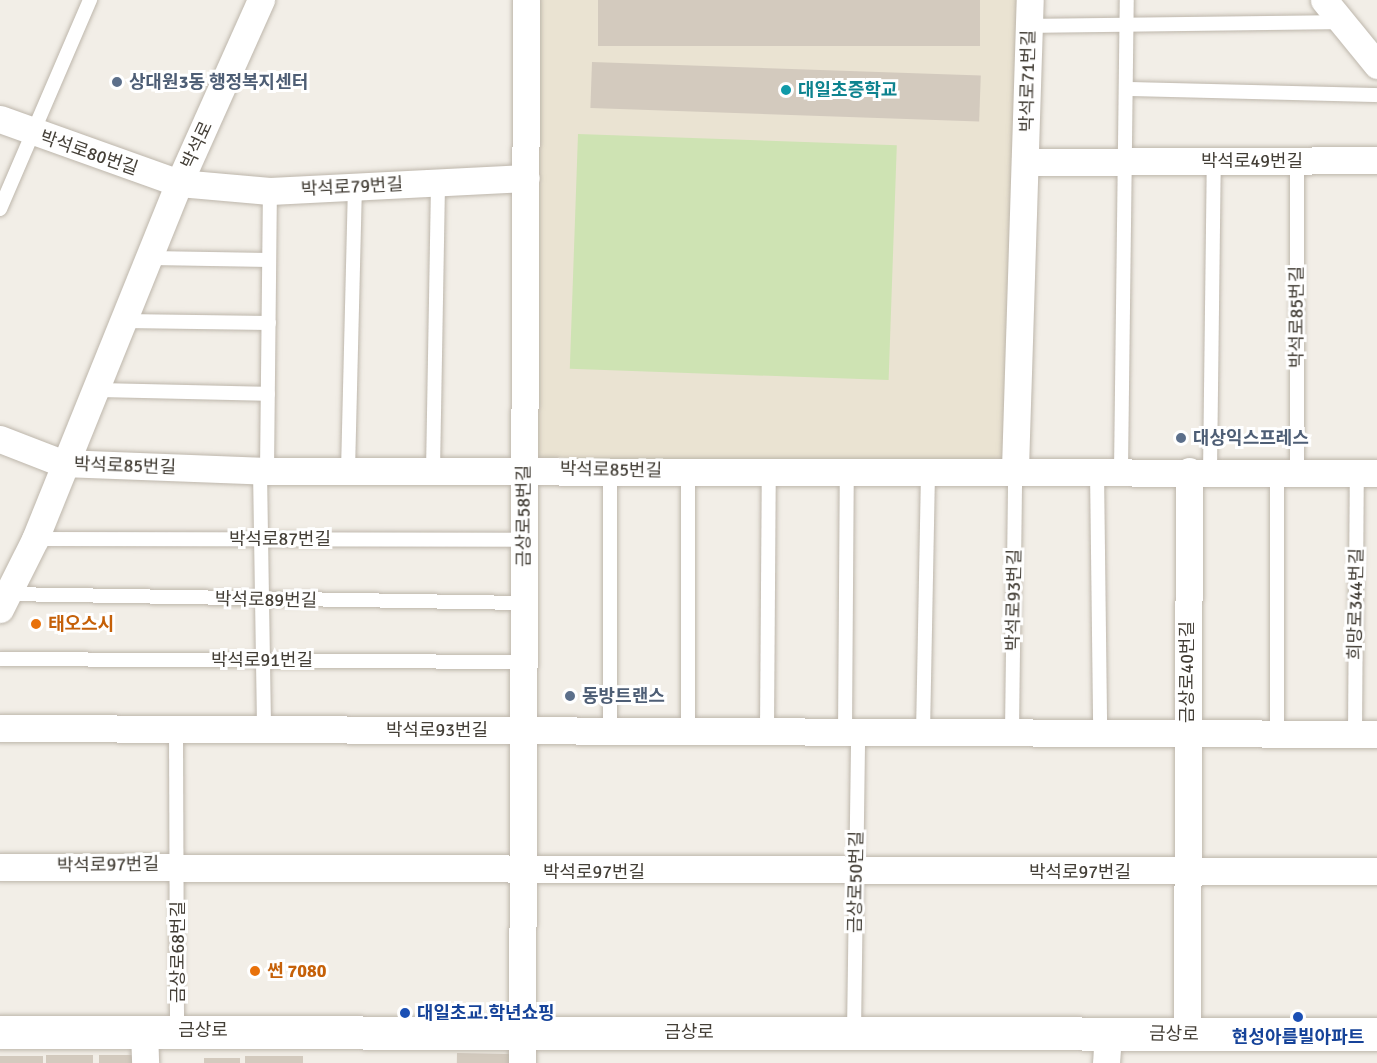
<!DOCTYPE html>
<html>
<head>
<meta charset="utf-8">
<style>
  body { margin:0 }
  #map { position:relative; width:1377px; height:1063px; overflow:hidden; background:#f2eee7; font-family:Signika,"Noto Sans KR",sans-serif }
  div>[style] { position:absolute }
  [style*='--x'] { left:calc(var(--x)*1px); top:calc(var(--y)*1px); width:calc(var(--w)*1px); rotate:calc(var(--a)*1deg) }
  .education>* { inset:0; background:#eae3d2; transform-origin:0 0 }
  .green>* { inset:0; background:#cee3b3; transform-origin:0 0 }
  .building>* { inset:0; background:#d3cabe; transform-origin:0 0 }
  .roads { filter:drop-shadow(0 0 2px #bdb6ab) drop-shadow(0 0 2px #bdb6ab) }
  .service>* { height:14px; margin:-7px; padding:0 7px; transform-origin:7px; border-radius:7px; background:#fff }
  .minor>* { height:27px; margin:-13.5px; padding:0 13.5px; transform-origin:13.5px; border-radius:13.5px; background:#fff }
  .tertiary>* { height:33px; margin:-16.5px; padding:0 16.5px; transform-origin:16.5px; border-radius:16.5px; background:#fff }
  .dots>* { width:16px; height:16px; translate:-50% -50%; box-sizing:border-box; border:3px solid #fff; border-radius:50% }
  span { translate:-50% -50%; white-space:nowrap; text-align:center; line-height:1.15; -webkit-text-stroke:6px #fff; paint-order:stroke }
  .street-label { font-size:18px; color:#443f37 }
  .service-label { font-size:18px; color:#4e5e75; font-weight:700 }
  .left { translate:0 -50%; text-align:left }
  .culture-label { font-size:18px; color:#0d838f; font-weight:700 }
  .food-label { font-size:18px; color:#c56008; font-weight:700 }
  .transit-label { font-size:18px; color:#164399; font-weight:700 }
</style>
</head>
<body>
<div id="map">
  <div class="education">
    <i style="left:527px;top:0;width:498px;height:461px"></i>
  </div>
  <div class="green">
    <i style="left:578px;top:134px;width:319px;height:235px;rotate:2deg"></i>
  </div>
  <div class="building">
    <i style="left:598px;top:0;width:382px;height:46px"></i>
    <i style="left:592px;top:62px;width:389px;height:46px;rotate:2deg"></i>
    <i style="left:457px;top:1053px;width:57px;height:10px;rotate:1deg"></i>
    <i style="left:93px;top:1055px;width:8px;height:47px;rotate:90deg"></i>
    <i style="left:136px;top:1055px;width:8px;height:37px;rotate:90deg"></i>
    <i style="left:0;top:1056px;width:43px;height:7px"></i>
    <i style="left:245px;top:1056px;width:58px;height:7px"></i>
    <i style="left:204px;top:1058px;width:36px;height:5px"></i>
  </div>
  <div class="roads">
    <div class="service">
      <i style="--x:1029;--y:26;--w:313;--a:-0.7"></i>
      <i style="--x:1127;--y:89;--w:250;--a:1.4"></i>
      <i style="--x:0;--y:209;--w:228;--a:-66.7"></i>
      <i style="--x:151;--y:258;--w:118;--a:1"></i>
      <i style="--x:124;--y:321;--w:145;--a:0.8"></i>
      <i style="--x:95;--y:390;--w:173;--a:1.3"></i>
      <i style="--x:1097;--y:470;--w:263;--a:89.3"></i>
      <i style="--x:260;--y:471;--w:259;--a:89.1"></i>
      <i style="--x:267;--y:471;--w:280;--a:-89.4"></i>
      <i style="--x:348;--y:471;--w:285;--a:-88.6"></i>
      <i style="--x:433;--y:471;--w:289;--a:-89"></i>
      <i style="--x:610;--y:471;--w:259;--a:90"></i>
      <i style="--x:1121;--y:471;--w:471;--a:-89.3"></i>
      <i style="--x:1210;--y:472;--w:311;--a:-89.3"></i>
      <i style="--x:1277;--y:472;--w:261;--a:90"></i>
      <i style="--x:1297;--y:472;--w:311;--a:-90"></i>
      <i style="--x:35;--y:539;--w:490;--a:0.1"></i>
      <i style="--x:7;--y:594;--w:517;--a:1"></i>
      <i style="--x:0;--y:659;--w:524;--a:0.33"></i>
      <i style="--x:688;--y:730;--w:259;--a:-90"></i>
      <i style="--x:767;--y:730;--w:260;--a:-89.6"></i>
      <i style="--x:176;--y:731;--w:299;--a:89.8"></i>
      <i style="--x:845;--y:732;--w:260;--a:-89.6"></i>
      <i style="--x:1012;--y:732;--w:264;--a:-89.3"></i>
      <i style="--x:923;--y:733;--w:261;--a:-88.9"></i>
      <i style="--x:1355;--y:735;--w:262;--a:-89.6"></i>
      <i style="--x:854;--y:1032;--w:300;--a:-89.2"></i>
    </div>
    <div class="minor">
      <i style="--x:1324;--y:0;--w:84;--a:50.8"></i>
      <i style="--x:0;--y:119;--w:190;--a:19.7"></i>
      <i style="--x:179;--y:183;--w:91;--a:5"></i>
      <i style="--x:270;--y:191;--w:256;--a:-2.9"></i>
      <i style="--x:1026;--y:162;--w:351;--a:-0.3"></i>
      <i style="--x:0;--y:439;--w:66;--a:21.2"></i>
      <i style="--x:62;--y:463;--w:205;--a:2.2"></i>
      <i style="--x:267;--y:471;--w:1110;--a:0.1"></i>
      <i style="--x:1015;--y:468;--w:468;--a:-88.2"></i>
      <i style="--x:0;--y:609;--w:78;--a:-63.4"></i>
      <i style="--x:35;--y:539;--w:384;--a:-68"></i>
      <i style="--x:179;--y:183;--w:201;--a:-65.9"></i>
      <i style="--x:0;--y:728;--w:1377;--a:0.25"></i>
      <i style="--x:0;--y:867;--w:1377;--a:0.17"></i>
      <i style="--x:144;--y:1030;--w:33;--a:88"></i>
      <i style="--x:1187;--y:1035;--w:564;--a:-89.8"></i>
      <i style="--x:522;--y:1063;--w:1063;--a:-89.78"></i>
      <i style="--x:1106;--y:1063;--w:31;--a:-86"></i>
    </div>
    <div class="tertiary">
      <i style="--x:0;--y:1032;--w:1377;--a:0.08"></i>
    </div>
  </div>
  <div class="dots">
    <i style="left:117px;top:82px;background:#5c6f8a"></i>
    <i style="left:786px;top:90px;background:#0f9aa8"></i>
    <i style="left:1181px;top:438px;background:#5c6f8a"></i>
    <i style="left:36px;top:624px;background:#e8710a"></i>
    <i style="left:570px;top:696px;background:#5c6f8a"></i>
    <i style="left:255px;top:971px;background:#e8710a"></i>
    <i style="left:405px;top:1013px;background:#1a4fb4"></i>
    <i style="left:1298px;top:1017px;background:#1a4fb4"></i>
  </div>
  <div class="street-label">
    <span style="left:1028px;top:81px;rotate:-89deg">박석로71번길</span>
    <span style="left:197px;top:145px;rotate:-65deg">박석로</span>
    <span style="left:89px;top:153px;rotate:19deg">박석로80번길</span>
    <span style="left:1252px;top:161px">박석로49번길</span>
    <span style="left:352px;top:187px;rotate:-3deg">박석로79번길</span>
    <span style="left:1297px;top:317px;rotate:-90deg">박석로85번길</span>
    <span style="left:125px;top:466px;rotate:2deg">박석로85번길</span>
    <span style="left:611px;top:470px;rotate:1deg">박석로85번길</span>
    <span style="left:524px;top:516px;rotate:-90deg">금상로58번길</span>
    <span style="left:280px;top:539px">박석로87번길</span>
    <span style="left:266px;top:600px;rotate:1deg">박석로89번길</span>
    <span style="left:1014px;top:600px;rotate:-89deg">박석로93번길</span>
    <span style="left:1356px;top:604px;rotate:-89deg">희망로344번길</span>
    <span style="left:262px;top:660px">박석로91번길</span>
    <span style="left:1187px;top:672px;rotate:-90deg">금상로40번길</span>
    <span style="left:437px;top:730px">박석로93번길</span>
    <span style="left:108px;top:865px;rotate:-1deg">박석로97번길</span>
    <span style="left:594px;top:872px">박석로97번길</span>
    <span style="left:1080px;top:872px">박석로97번길</span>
    <span style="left:856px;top:882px;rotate:-89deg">금상로50번길</span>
    <span style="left:178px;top:952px;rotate:-90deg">금상로68번길</span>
    <span style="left:203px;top:1030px">금상로</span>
    <span style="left:689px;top:1032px">금상로</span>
    <span style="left:1174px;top:1034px;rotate:1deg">금상로</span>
  </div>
  <div class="service-label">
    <span class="left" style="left:129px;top:82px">상대원3동 행정복지센터</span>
    <span class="left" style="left:1193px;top:438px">대상익스프레스</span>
    <span class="left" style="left:582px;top:696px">동방트랜스</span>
  </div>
  <div class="culture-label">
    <span class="left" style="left:798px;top:90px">대일초증학교</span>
  </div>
  <div class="food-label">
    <span class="left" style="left:48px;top:624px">태오스시</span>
    <span class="left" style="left:267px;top:971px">썬 7080</span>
  </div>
  <div class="transit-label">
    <span class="left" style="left:417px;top:1013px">대일초교.학년쇼핑</span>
    <span style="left:1298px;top:1037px">현성아름빌아파트</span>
  </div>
</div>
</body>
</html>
